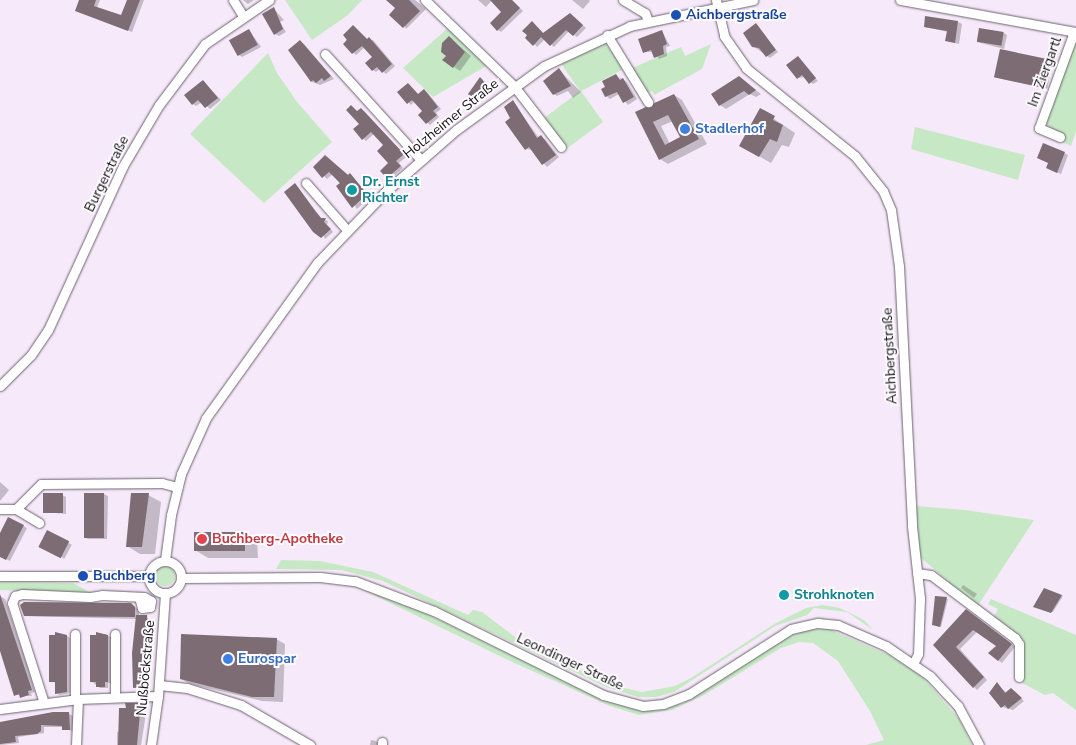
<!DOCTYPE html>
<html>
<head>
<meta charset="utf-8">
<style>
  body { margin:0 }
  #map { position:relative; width:1076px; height:745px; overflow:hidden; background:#f6e9f9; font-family:"Nunito Sans",sans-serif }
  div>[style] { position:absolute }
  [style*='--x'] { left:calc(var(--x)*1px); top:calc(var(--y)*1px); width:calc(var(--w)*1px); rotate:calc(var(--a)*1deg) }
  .green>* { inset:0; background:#c6e8c5 }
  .round { border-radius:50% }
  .shadow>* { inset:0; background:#0003; transform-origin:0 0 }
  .building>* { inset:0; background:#7d6c74; transform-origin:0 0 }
  .roads { filter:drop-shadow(0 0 1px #6c616e) drop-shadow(0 0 1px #6c616e) }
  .minor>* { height:9px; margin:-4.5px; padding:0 4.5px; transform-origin:4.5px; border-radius:4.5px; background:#fff }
  .minor>.ring { margin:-4.5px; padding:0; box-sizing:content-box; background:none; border:9px solid #fff; border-radius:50% }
  .dots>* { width:14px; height:14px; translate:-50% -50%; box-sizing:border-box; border:2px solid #fdfbfe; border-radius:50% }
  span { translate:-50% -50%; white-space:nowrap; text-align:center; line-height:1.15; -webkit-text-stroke:4px #fdfbfe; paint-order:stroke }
  .transit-label { font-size:14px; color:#164399; font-weight:700 }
  .left { translate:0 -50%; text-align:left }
  .street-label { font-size:14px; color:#161217 }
  .shop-label { font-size:14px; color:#366cbe; font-weight:700 }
  .culture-label { font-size:14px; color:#0d838f; font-weight:700 }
  .health-label { font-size:14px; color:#be3a42; font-weight:700 }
</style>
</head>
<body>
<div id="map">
  <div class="green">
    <i style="clip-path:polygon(285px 0,362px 0,348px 15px,312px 40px)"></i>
    <i style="clip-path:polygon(448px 28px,488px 65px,433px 97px,403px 68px)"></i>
    <i style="clip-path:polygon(604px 42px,624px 69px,581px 91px,603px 122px,566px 149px,543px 119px,580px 91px,560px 62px)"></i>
    <i style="clip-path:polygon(1076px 42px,1076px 131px,1071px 146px,1060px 141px,1045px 122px)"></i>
    <i style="clip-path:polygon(711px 44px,702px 69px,654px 95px,652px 91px,647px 93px,630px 69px,681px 47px,685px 56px)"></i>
    <i style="clip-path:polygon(268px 53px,277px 73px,297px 102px,332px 142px,264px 203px,190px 134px)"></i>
    <i style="clip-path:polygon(915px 127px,1025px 155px,1018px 180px,911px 149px)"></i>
    <i style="clip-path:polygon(915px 506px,965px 510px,1034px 520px,977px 607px,919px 556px)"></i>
    <i style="clip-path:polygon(281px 560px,320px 561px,373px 572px,468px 615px,473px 610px,482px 612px,519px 640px,611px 685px,642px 692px,675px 686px,691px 678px,776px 623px,806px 608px,823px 605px,840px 608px,864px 620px,873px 630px,847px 612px,814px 608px,807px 615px,775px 626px,674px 692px,656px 697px,638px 697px,606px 687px,383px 581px,341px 570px,276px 569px)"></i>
    <i class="round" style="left:155px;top:566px;width:20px;height:20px"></i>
    <i style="clip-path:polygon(0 582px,73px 583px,91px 593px,0 590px)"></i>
    <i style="clip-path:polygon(357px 587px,415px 608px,597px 697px,641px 711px,659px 710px,683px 703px,788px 635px,808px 629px,829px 629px,891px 656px,922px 676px,959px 719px,972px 745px,866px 745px,884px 740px,870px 711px,838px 661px,813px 643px,799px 642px,781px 648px,704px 695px,672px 710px,639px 715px,610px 706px,508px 660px)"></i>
    <i style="clip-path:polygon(991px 599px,1076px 635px,1076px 710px,1053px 693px,1045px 695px,1022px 683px,1022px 654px,994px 617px,998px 609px,988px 604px)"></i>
  </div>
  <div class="shadow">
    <i style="clip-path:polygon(80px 0,100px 0,97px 8px,122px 17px,128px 0,144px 0,132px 32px,80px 12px)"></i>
    <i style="clip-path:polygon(243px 0,254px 0,248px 4px)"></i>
    <i style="clip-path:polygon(387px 0,415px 0,426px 9px,406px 29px,397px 8px)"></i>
    <i style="clip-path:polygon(478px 0,512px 0,523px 11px,501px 32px,498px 30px,503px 12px,492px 0,486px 7px)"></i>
    <i style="clip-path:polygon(572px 0,589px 0,590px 1px,583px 9px)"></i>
    <i style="clip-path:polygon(274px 9px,284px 20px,280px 22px,286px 32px,279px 36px,275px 34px)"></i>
    <i style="clip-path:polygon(574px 17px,586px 28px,577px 37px,569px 31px,554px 47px,545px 39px,537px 47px,524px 31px,535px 25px,544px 34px)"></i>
    <i style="clip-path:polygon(958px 22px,962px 24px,959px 44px,947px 41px,948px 32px,925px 27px)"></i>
    <i style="clip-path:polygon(756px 25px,778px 52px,770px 58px,753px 46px)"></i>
    <i style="clip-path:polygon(354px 26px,368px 40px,373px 40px,395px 66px,386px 74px,380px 69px,376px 72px,373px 70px,374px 57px,365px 47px,356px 55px,344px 44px)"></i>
    <i style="clip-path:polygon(249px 30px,261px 47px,242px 57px,239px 55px)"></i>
    <i style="clip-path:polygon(662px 31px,670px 46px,666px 47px,667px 56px,659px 59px,654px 52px,644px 52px)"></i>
    <i style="clip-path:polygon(1004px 33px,1007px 35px,1004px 49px,977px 42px)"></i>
    <i style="clip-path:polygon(449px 37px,471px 56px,460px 71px,444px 60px,447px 56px)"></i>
    <i style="clip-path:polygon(300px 42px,304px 44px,334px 79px,320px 85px,312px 82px,290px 51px)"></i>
    <i style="left:1001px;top:51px;width:53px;height:27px;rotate:12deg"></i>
    <i style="clip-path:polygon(798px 58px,818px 81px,813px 84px,805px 77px,798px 78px)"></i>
    <i style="clip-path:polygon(559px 70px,581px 92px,573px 98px,568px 91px,557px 96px,554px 94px)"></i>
    <i style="clip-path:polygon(616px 75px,623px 85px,619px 77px,627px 82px,637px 99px,628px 105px,619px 94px,610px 99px,606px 96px)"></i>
    <i style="clip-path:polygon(481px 78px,493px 91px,478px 102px,475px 100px)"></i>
    <i style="clip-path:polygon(740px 78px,761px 94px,756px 97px,750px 94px,726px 109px,720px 105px)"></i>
    <i style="clip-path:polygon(203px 81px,221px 100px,210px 109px,202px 102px,196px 106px,193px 104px)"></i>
    <i style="clip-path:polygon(408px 84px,419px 95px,424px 90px,427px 92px,441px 109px,436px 113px,439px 117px,430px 125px,419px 115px,424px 111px,415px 101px,411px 105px,399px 92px)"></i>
    <i style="clip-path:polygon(evenodd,674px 95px,682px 100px,707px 144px,668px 164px,660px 159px,637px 113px,674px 95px,673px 121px,682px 138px,670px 144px,661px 126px,673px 121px)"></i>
    <i style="clip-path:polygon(513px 102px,539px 138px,545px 139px,559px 157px,547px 167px,532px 150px,526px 149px,511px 118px)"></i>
    <i style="clip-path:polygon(351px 106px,358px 112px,364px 111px,406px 157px,399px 163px,403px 168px,391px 179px,388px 177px,390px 163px,385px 145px,374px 134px,366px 141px,355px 130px,360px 124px)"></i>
    <i style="clip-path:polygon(761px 110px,795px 133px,789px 147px,782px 145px,771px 163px,741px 146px)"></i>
    <i style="clip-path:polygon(1064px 153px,1068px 155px,1061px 174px,1051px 170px)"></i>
    <i style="clip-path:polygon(315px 167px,350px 175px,370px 197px,357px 209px,333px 174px,327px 179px)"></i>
    <i style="clip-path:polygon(295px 184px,322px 219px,328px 221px,327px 225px,333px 232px,325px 239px)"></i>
    <i style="clip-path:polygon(0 482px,9px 490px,0 501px)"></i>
    <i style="clip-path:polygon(104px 494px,108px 496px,107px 539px,88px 539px,84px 537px)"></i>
    <i style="clip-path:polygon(62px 495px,66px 497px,66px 514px,44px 512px)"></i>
    <i style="clip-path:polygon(148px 495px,161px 502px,155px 554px,140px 554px,127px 546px)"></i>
    <i style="clip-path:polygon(9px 518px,27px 528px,10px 561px,0 556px,0 535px)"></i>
    <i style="left:48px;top:532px;width:27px;height:16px;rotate:28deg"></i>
    <i style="clip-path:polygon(244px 533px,257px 540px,258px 558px,208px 558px,195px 550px)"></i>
    <i style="clip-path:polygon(963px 585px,977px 594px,974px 598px,961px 588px)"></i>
    <i style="clip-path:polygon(1044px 590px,1063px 596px,1053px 612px,1035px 607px)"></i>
    <i style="clip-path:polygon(0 596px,5px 599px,28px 668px,35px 692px,31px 693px,32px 696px,15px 695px,0 647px)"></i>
    <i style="clip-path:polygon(936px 597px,948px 599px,941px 627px,935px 625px)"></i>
    <i style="clip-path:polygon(131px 604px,139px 610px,139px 617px,150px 619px,152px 626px,147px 689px,134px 688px,137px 619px,25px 616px)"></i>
    <i style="clip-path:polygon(970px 613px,1015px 647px,1002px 663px,998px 660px,998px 646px,977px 632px,960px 649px,987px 680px,977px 690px,934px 645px)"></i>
    <i style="clip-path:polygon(105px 634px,112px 638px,111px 683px,108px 683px,108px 688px,100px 688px,91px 681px,91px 636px)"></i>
    <i style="clip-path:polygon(67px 636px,70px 638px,70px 693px,60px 695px,56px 693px,56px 683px,50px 681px)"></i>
    <i style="clip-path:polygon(276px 639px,285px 644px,283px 702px,262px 701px,190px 684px,181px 679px)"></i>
    <i style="clip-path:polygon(997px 684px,1007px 693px,1015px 692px,1024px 701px,1013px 710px,1002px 707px)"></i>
    <i style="clip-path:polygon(140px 704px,144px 706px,145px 720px,141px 745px,117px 745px,117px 732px,122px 731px)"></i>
    <i style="clip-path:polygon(69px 714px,73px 716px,74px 732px,63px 727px,44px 727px,44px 733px,18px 737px,19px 743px,0 745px,0 723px)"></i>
    <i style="clip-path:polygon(371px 740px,376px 741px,381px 745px,370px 745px)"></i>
  </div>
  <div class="building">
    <i style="clip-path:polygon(79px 0,96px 0,94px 6px,121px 15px,127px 0,140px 0,128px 31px,75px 11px)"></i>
    <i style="clip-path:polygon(386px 0,409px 0,420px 11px,403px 28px,389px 15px,395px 8px)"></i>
    <i style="clip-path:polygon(490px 0,512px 0,520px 8px,497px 31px,490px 23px,501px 12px)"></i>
    <i style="clip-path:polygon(274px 7px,283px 29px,274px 35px,262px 14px)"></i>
    <i style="clip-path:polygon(570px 13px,583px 25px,573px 36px,566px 30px,550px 46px,541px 37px,533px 46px,525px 38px,527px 35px,522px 31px,532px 21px,543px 33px)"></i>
    <i style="clip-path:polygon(925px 16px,958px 21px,955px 43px,945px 41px,947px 31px,924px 27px)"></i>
    <i style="clip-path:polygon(756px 23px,776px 50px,766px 57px,759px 48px,752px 47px,743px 33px)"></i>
    <i style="clip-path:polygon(353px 25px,367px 39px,369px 37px,392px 64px,382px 73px,377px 67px,372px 71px,365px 63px,372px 57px,362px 46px,352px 54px,343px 44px,347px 40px,343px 35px)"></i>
    <i style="left:979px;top:28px;width:25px;height:14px;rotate:9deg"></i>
    <i style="left:249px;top:29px;width:18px;height:23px;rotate:61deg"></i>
    <i style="clip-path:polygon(662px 30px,667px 44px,663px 46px,664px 54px,654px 58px,651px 50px,643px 53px,638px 39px)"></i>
    <i style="clip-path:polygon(449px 36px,465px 52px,453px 68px,442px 60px,446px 56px,441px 52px,442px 43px)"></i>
    <i style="clip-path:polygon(300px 40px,331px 76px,324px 81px,322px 78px,316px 83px,313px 80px,311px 82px,288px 50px)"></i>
    <i style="left:1000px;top:49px;width:53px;height:29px;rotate:12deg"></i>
    <i style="clip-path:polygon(798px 56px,816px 78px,809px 84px,802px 75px,797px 79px,786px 65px)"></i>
    <i style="clip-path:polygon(559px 68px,571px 86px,553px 95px,543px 81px)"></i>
    <i style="clip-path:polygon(616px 74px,620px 80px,623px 78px,634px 97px,623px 103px,617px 92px,605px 97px,601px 89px,605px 87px,602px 81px)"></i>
    <i style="clip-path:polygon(739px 76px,756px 90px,749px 95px,744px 91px,719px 106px,711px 94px)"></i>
    <i style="clip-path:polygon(480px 77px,490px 89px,474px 101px,468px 94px)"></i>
    <i style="clip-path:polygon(203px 80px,218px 98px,205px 108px,198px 100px,192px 105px,184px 95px)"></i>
    <i style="clip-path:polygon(408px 83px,418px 94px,424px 89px,438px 107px,433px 111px,437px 115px,426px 124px,418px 115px,422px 111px,412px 100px,407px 104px,397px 92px)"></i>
    <i style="clip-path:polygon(evenodd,674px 94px,699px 139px,659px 160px,635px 112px,674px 94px,668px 115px,680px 137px,665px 145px,653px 122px,668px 115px)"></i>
    <i style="clip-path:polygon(513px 100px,537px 138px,541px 135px,556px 155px,542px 165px,529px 147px,525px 150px,505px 122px,510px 118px,504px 107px)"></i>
    <i style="clip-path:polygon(351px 105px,357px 111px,361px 108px,404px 154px,396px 161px,401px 166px,387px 178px,380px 171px,388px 163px,377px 151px,383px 145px,371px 132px,362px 140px,353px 129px,359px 124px,346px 110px)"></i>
    <i style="clip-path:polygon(760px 108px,775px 116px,773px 120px,783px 125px,777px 142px,770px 139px,759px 157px,739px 146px)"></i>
    <i style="clip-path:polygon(1043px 143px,1065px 152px,1057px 173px,1046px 168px,1048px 163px,1037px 158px)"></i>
    <i style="clip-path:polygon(325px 155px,348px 175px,350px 173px,367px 194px,352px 208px,336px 186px,340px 183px,329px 172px,322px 178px,313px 167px)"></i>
    <i style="clip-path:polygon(295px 183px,316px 212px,321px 218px,326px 218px,324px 222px,331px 229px,321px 238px,313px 232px,284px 192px)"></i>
    <i style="left:43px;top:493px;width:20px;height:20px"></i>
    <i style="left:84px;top:493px;width:20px;height:45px"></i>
    <i style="clip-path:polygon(131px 493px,149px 493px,142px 547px,126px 547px)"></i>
    <i style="clip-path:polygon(8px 517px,24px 525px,6px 560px,0 557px,0 533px)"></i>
    <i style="left:47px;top:530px;width:25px;height:19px;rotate:27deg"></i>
    <i style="left:194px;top:532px;width:51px;height:19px"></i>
    <i style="clip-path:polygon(1044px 588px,1062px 595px,1051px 613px,1033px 607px)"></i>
    <i style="clip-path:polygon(0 594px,32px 690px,28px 691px,29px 695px,20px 698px,19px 694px,14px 696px,0 651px)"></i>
    <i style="clip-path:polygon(935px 596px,947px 597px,940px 627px,932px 625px)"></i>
    <i style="clip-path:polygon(24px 602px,131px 603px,135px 607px,135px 617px,24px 616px,20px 605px)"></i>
    <i style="clip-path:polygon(966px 609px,1012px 644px,998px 661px,988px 653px,996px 646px,973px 630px,956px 647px,984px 677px,973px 688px,933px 645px)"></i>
    <i style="clip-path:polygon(136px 615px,147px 615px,149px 644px,144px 687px,133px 688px,132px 653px)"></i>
    <i style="clip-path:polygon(55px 632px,67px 635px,67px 692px,55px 694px,55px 682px,49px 682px,49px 635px,55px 635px)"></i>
    <i style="clip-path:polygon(96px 632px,108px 635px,108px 682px,105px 682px,105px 687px,96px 687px,96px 682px,90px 682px,90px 635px,96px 635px)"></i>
    <i style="clip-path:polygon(181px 634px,277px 638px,274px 697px,252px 697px,180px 679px)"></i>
    <i style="clip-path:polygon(997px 682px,1005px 693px,1011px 688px,1022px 698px,1008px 709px,1005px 705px,1001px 708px,989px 693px)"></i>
    <i style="clip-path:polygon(125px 703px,141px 703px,137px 745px,118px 745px,119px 708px,126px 708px)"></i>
    <i style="clip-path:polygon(53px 712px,69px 712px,70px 730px,62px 730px,62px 726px,41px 725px,41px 731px,37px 734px,15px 736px,16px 742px,0 744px,0 722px)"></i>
  </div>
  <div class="roads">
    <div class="minor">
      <i style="--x:233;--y:0;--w:19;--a:58"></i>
      <i style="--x:425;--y:0;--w:124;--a:44"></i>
      <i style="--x:514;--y:86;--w:77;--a:52.4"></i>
      <i style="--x:623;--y:0;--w:26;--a:31"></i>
      <i style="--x:645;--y:13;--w:9;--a:69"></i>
      <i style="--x:716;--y:0;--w:37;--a:77"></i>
      <i style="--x:724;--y:36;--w:39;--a:55"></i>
      <i style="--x:746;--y:68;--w:140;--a:38.9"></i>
      <i style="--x:855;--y:156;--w:45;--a:51.3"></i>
      <i style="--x:883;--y:191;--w:21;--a:67"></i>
      <i style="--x:891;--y:210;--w:57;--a:81.9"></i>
      <i style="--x:899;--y:266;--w:260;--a:87.1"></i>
      <i style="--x:912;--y:526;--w:72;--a:83.7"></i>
      <i style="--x:920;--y:598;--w:56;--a:92"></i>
      <i style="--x:918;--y:654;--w:9;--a:117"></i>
      <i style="--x:900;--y:0;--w:179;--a:10.3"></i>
      <i style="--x:607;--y:35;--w:79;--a:58.5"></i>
      <i style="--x:325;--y:54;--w:143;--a:47.8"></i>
      <i style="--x:1060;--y:137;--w:23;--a:-157"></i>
      <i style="--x:1039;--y:128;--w:102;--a:-70"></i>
      <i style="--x:306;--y:183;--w:62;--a:48.9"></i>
      <i style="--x:0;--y:386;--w:44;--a:-45"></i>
      <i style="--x:31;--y:355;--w:30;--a:-56"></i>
      <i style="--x:48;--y:330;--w:180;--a:-65.4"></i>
      <i style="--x:123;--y:166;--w:71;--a:-59.5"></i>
      <i style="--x:159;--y:105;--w:76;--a:-53"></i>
      <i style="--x:205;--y:44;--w:78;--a:-34.5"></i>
      <i style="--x:0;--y:509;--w:16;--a:0"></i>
      <i style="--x:16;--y:509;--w:27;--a:31"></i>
      <i style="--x:16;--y:509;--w:35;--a:-45"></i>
      <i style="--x:41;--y:484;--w:121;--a:-0.5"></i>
      <i style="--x:162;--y:483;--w:16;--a:15"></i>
      <i style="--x:165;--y:560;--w:45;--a:-82.4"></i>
      <i style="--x:171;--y:515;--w:42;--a:-76.3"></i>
      <i style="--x:181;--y:474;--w:61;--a:-65.9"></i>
      <i style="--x:206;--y:418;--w:191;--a:-54.4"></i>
      <i style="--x:317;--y:263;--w:98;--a:-46.2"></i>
      <i style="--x:385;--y:192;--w:94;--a:-41.1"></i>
      <i style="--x:456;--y:130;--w:109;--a:-36"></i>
      <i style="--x:544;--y:66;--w:95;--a:-24.9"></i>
      <i style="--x:630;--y:26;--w:126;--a:-11.9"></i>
      <i class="ring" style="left:149px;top:561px;width:23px;height:23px"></i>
      <i style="--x:917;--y:573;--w:14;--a:8"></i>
      <i style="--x:931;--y:575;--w:105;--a:36.9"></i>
      <i style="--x:1015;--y:638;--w:7;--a:56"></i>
      <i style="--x:1019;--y:644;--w:33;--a:90"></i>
      <i style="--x:0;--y:576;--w:148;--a:0"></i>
      <i style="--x:182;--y:578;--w:138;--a:-0.4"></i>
      <i style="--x:320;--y:577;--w:35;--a:7"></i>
      <i style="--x:355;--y:581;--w:85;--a:20.8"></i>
      <i style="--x:434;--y:611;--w:189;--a:26.4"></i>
      <i style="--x:603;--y:695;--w:41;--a:15.4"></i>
      <i style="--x:643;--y:706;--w:20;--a:-6"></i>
      <i style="--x:663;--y:704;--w:28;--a:-21"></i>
      <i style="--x:689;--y:694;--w:121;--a:-32.5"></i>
      <i style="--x:791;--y:629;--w:28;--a:-13"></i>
      <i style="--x:818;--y:623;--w:20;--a:6"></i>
      <i style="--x:838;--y:625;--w:52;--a:23.6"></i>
      <i style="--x:886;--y:646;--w:53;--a:34.3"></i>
      <i style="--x:930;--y:676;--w:41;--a:47"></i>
      <i style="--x:958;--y:706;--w:44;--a:61.7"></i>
      <i style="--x:75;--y:634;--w:65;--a:90"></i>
      <i style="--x:159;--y:685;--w:28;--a:6"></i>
      <i style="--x:187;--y:688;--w:57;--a:17.5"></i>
      <i style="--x:241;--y:705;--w:80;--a:30.1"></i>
      <i style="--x:115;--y:696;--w:62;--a:-90"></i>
      <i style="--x:44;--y:703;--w:105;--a:-107.7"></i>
      <i style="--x:12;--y:603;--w:8;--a:-67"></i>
      <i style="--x:15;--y:596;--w:7;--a:-16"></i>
      <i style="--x:22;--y:594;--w:68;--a:2.5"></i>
      <i style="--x:90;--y:597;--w:12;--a:-9"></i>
      <i style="--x:102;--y:595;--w:42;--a:2.7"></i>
      <i style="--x:144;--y:597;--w:8;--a:30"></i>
      <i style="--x:151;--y:601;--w:6;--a:99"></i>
      <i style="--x:150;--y:607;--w:8;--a:173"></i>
      <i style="--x:142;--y:608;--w:11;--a:-105"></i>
      <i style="--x:0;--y:709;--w:79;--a:-7.3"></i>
      <i style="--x:78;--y:699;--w:80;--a:-2.1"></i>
      <i style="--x:76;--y:745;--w:46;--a:-87.5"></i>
      <i style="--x:151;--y:745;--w:49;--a:-81.9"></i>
      <i style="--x:158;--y:696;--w:103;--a:-86.1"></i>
      <i style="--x:382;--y:745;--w:3;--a:-90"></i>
    </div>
  </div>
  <div class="dots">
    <i style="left:676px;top:15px;background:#1a4fb4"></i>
    <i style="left:685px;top:129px;background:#3f7fe0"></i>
    <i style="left:352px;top:190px;background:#0f9aa8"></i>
    <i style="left:202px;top:539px;background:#e0444e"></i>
    <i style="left:83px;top:576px;background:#1a4fb4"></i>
    <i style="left:784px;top:595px;background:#0f9aa8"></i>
    <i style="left:228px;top:659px;background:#3f7fe0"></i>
  </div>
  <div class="transit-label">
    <span class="left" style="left:686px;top:15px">Aichbergstraße</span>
    <span class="left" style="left:93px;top:576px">Buchberg</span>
  </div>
  <div class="street-label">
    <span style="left:1045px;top:72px;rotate:-70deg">Im Ziergartl</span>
    <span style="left:451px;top:119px;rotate:-39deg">Holzheimer Straße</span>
    <span style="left:107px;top:174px;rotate:-64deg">Burgerstraße</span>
    <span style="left:890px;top:356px;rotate:-93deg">Aichbergstraße</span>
    <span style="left:570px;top:662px;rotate:25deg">Leondinger Straße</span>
    <span style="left:146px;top:668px;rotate:-85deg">Nußböckstraße</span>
  </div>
  <div class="shop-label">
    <span class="left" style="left:695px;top:129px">Stadlerhof</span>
    <span class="left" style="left:238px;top:659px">Eurospar</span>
  </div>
  <div class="culture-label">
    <span class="left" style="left:362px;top:190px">Dr. Ernst<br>Richter</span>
    <span class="left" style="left:794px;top:595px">Strohknoten</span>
  </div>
  <div class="health-label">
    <span class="left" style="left:212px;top:539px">Buchberg-Apotheke</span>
  </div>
</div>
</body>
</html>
